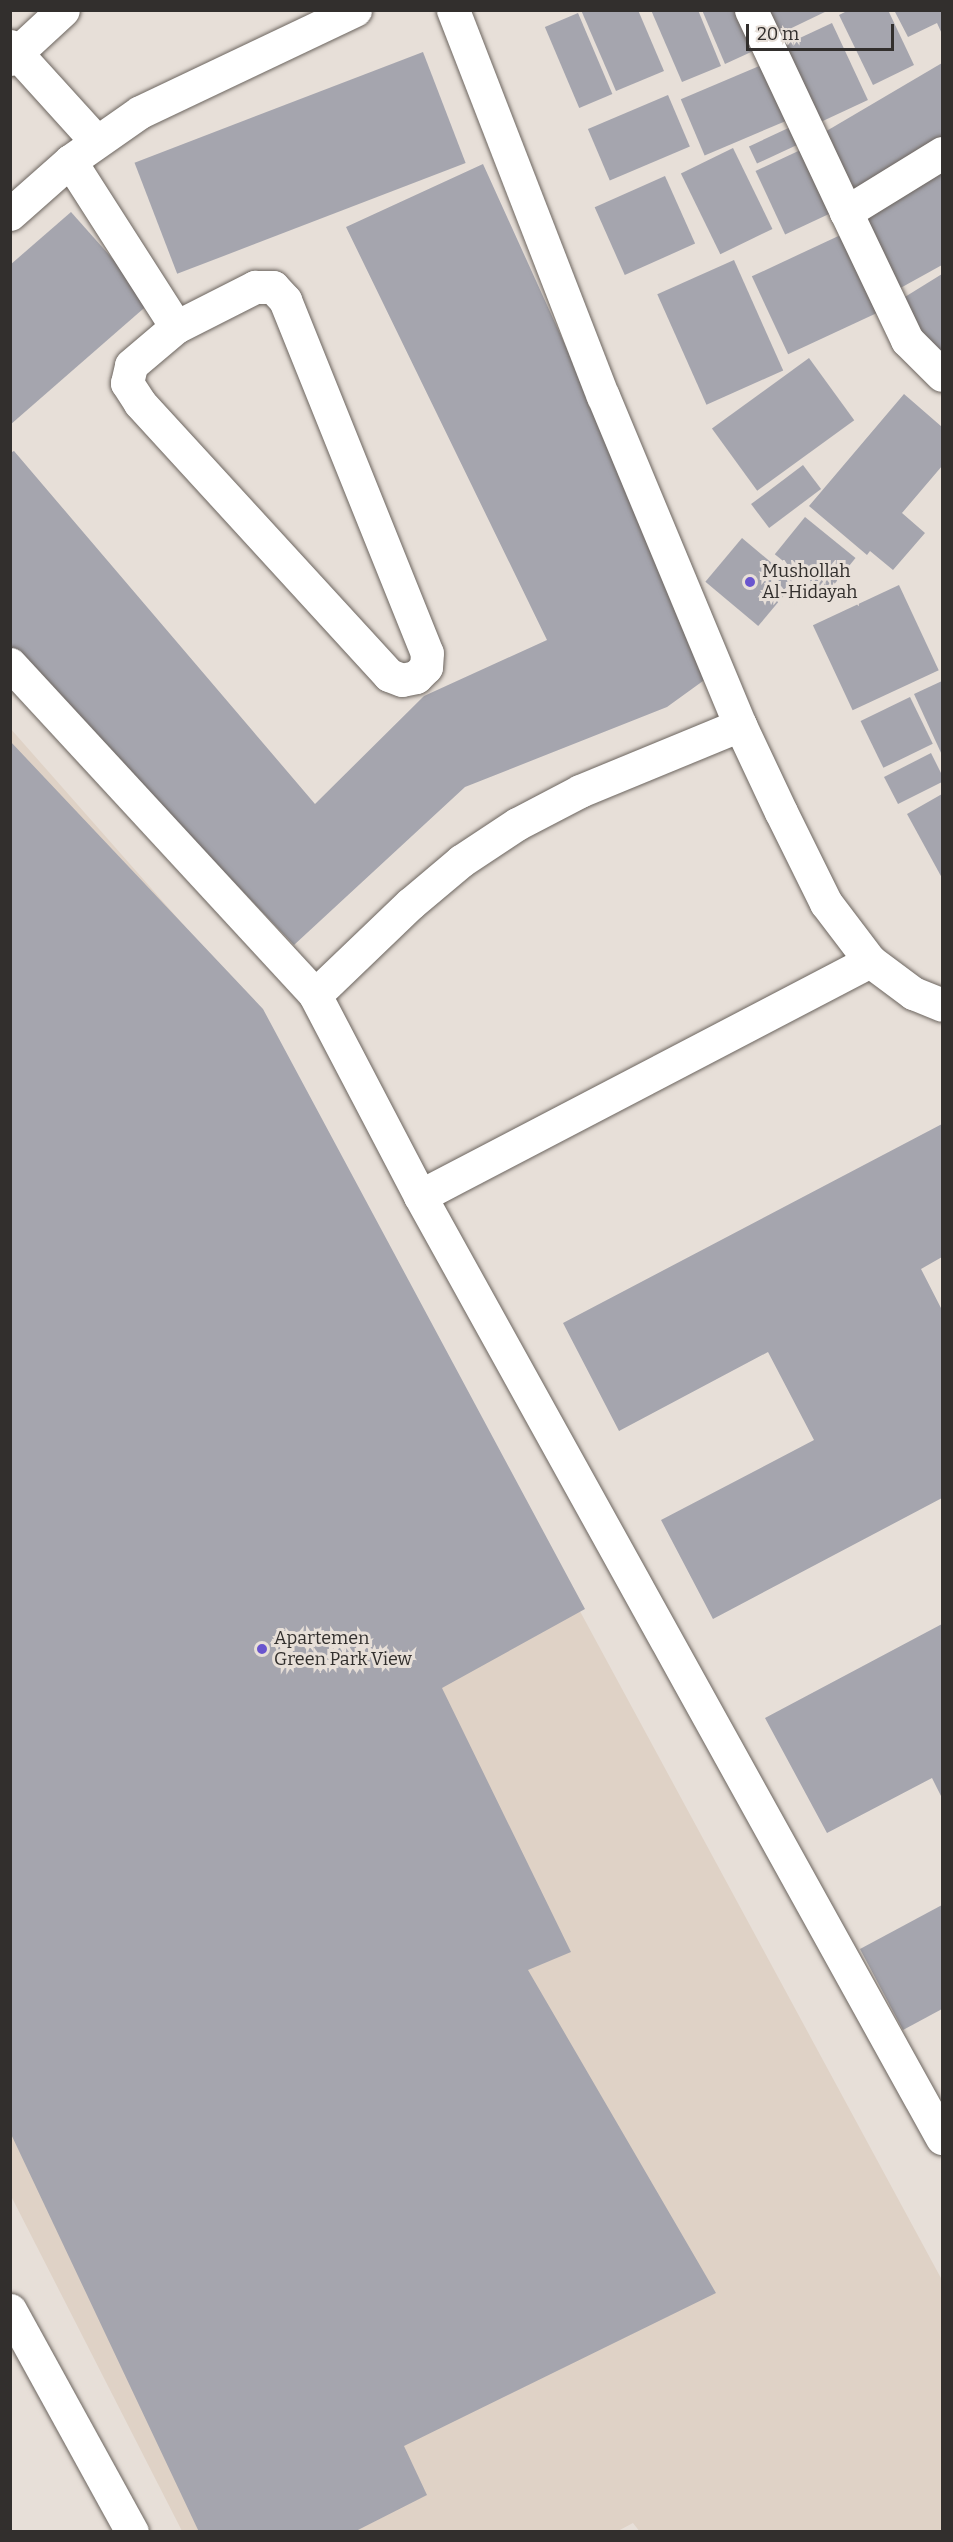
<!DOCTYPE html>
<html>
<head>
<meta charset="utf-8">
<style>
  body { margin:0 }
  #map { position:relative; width:953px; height:2542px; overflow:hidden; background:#e7dfd8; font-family:Bitter,serif }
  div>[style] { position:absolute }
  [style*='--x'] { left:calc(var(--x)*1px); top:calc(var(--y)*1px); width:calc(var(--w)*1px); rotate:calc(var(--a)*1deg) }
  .built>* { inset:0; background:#dfd2c6 }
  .building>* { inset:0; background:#a5a5ae; transform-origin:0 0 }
  .roads { filter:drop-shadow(0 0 2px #6c655f) drop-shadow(0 0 2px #6c655f) }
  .minor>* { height:33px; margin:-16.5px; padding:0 16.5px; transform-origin:16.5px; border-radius:16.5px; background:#fff }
  .dots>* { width:16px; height:16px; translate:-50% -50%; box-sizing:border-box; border:3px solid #e7dfd8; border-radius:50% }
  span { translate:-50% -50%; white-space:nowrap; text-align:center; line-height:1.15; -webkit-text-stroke:6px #e7dfd8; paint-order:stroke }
  .poi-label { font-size:18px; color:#322f2d }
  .left { translate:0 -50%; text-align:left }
  .frame { position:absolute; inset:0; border:12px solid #322f2d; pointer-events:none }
  .scale { position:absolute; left:746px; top:24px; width:148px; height:27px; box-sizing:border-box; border:3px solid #322f2d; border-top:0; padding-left:8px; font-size:18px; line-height:21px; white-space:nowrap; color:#322f2d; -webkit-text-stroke:4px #e7dfd8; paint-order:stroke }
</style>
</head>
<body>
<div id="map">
  <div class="built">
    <i style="clip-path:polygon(10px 728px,248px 998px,942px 2280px,942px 2531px,640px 2532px,633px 2523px,616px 2532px,182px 2531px,11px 2196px)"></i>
  </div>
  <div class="building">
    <i style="clip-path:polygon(581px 10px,638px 10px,664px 71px,616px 91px)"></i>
    <i style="clip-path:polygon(651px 10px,698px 10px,721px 66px,682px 82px)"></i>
    <i style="clip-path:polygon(702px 10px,747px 10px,762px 47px,725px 64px)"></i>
    <i style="clip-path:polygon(763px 10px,829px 10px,775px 36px)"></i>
    <i style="clip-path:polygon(849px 10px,888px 10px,914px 65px,873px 85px,839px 15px)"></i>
    <i style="clip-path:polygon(894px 10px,942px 10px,942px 34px,937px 23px,908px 37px)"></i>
    <i style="left:578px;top:13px;width:88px;height:36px;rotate:67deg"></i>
    <i style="left:832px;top:23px;width:85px;height:64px;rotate:65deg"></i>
    <i style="left:423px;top:52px;width:119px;height:309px;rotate:69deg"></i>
    <i style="left:771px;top:61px;width:61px;height:98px;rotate:67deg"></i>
    <i style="clip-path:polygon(942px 63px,942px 144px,853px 196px,818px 136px)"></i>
    <i style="left:668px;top:95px;width:56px;height:87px;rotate:67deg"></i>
    <i style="left:797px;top:124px;width:19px;height:53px;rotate:65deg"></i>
    <i style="left:809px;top:146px;width:70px;height:59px;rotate:65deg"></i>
    <i style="left:733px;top:148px;width:90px;height:58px;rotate:64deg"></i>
    <i style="clip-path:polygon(942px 163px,942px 265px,895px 291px,852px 213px)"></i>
    <i style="clip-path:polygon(483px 164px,714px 673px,667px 707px,465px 787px,294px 945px,10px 648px,10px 453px,14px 451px,315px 804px,424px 696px,547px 640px,346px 227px)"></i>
    <i style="left:665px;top:176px;width:74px;height:77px;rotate:66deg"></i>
    <i style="clip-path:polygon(71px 212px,151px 302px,10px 425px,10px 265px)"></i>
    <i style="left:847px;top:232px;width:86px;height:105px;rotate:65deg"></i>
    <i style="left:734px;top:260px;width:121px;height:84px;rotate:66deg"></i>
    <i style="clip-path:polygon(942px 274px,942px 363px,900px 300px)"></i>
    <i style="left:809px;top:358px;width:77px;height:120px;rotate:54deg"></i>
    <i style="clip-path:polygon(904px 394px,942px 427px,942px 466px,902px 513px,925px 533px,893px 570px,870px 551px,867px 555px,809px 506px)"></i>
    <i style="left:803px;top:465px;width:30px;height:65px;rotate:53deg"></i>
    <i style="left:805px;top:517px;width:65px;height:48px;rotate:39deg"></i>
    <i style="left:742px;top:538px;width:69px;height:57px;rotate:40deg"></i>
    <i style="left:899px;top:585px;width:94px;height:95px;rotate:65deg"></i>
    <i style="clip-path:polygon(942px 681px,942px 755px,914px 694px)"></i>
    <i style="left:910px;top:697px;width:52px;height:55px;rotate:64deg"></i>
    <i style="clip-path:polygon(10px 741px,263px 1009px,585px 1609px,442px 1688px,571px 1952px,528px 1970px,716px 2293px,404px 2446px,427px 2495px,354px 2532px,199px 2532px,10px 2132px)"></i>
    <i style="clip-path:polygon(931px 753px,942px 775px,942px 782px,898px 804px,884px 777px)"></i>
    <i style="clip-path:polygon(942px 794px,942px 878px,907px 814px)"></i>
    <i style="clip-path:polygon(942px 1124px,942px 1257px,921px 1269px,942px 1310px,942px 1498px,713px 1619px,661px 1520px,814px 1440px,768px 1352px,619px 1431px,563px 1323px)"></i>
    <i style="clip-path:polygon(942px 1624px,942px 1798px,932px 1778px,827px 1833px,765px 1718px)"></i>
    <i style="clip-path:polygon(942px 1905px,942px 2009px,903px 2030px,860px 1949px)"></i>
  </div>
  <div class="roads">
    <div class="minor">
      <i style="--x:453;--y:10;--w:414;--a:68.8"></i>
      <i style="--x:603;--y:396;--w:356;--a:67.4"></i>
      <i style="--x:740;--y:725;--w:96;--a:64.8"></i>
      <i style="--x:781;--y:812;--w:102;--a:63.7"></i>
      <i style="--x:826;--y:903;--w:73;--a:52.8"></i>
      <i style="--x:870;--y:961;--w:54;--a:36.7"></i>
      <i style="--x:913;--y:993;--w:31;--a:22"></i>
      <i style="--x:751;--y:10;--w:223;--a:64.8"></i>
      <i style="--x:10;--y:46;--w:128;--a:47.8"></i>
      <i style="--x:10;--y:59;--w:72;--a:-42.8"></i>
      <i style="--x:942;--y:153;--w:113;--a:148.4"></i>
      <i style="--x:846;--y:212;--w:142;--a:64.5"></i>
      <i style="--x:907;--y:340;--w:49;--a:45"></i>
      <i style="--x:70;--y:161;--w:197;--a:57.4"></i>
      <i style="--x:10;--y:214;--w:80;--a:-41.5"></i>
      <i style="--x:70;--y:161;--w:85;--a:-35"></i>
      <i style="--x:140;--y:112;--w:238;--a:-25.4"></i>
      <i style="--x:255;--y:287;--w:18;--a:0"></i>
      <i style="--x:273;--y:287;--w:18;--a:47"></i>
      <i style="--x:285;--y:300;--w:380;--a:68.1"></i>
      <i style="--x:427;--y:653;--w:14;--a:94"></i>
      <i style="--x:426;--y:667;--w:14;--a:135"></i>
      <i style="--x:416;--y:677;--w:14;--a:168"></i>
      <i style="--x:402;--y:680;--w:14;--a:-159"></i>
      <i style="--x:389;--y:675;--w:369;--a:-132.5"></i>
      <i style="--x:140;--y:403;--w:24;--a:-123"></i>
      <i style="--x:127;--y:383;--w:18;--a:-77"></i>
      <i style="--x:131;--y:365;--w:59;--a:-40.2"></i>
      <i style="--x:176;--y:327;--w:89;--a:-26.9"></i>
      <i style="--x:10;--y:664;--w:450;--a:47.3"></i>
      <i style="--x:315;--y:995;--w:227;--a:62.4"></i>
      <i style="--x:420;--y:1196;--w:1077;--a:61.01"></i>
      <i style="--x:315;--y:995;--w:132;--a:-43.8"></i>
      <i style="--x:410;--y:904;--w:67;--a:-40.1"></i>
      <i style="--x:461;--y:861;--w:67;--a:-33.5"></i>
      <i style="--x:517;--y:824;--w:71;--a:-27.6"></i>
      <i style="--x:580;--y:791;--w:173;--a:-22.4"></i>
      <i style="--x:420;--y:1196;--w:508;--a:-27.57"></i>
      <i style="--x:10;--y:2310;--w:253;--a:61.2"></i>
    </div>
  </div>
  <div class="dots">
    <i style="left:750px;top:582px;background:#6955ce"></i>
    <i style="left:262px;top:1649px;background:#6955ce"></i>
  </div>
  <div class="poi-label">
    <span class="left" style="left:762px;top:582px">Mushollah<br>Al-Hidayah</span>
    <span class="left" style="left:274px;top:1649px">Apartemen<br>Green Park View</span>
  </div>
  <div class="frame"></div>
  <div class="scale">20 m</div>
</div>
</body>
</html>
